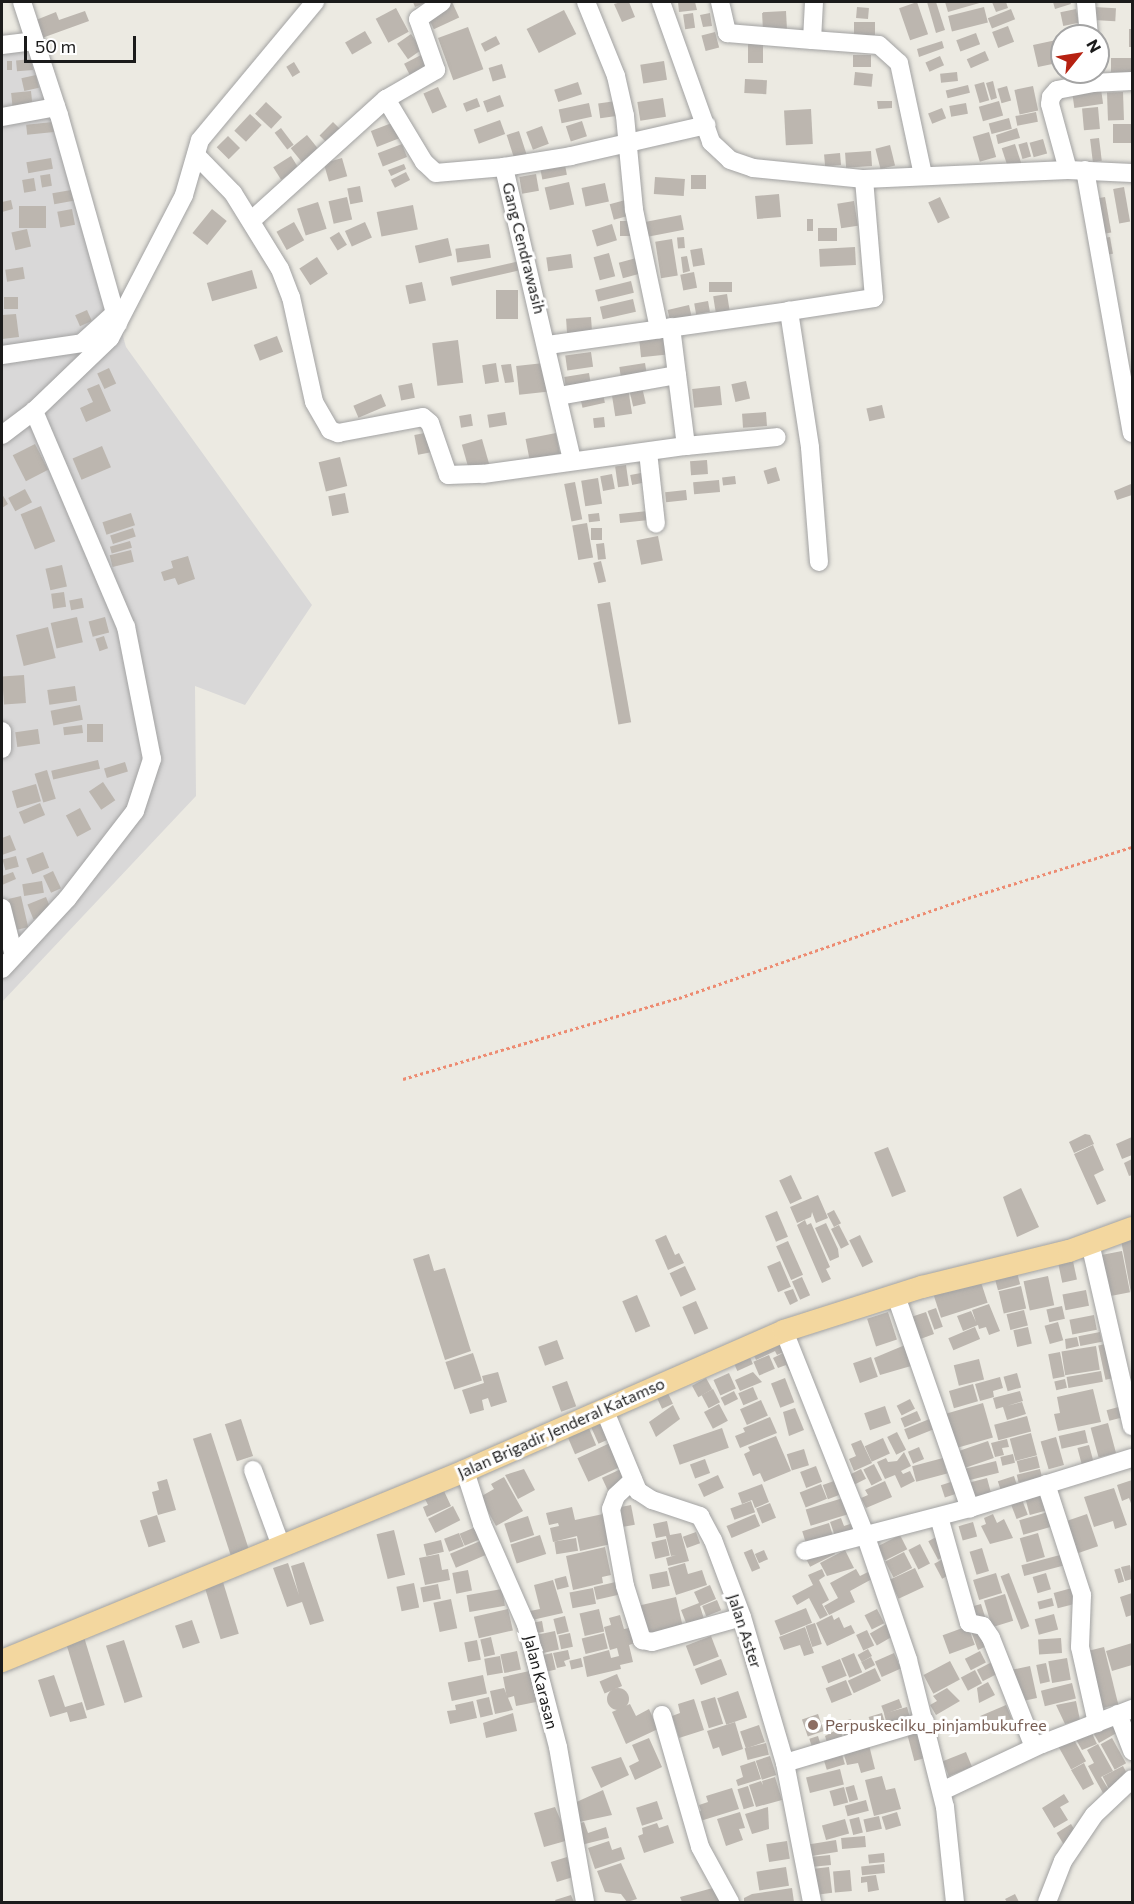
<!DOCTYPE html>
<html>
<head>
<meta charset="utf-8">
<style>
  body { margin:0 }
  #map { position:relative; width:1134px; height:1904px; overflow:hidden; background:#eceae2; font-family:Commissioner,sans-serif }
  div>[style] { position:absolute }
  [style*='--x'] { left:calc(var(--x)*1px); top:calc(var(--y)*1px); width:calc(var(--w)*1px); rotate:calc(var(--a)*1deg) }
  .residential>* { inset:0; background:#d9d8d8 }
  .building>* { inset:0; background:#bcb6af; transform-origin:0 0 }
  .round { border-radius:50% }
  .path>* { height:3px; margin-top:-1.5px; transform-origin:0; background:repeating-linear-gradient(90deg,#ed8b71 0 3px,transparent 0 6px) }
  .roads { filter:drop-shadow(0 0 2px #a2a2a2) drop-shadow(0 0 2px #a2a2a2) }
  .minor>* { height:18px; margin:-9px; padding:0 9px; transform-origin:9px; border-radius:9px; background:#fff }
  .major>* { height:22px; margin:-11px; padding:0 11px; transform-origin:11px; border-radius:11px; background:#f3d79f }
  .dots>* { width:16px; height:16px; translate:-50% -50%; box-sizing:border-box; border:3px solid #fff; border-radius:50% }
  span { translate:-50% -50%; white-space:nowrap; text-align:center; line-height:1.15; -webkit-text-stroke:6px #fff; paint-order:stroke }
  .street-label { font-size:16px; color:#1b1b1b }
  .education-label { font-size:16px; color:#785e54 }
  .left { translate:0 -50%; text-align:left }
  .frame { position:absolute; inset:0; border:3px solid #1b1b1b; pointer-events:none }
  .north { position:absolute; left:1050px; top:24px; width:60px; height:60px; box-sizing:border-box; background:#fff; border:2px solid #a4a4a4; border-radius:50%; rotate:60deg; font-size:16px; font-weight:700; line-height:24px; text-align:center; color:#1b1b1b }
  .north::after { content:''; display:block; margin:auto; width:21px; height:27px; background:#b62111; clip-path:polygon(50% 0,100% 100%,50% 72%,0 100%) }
  .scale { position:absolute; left:24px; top:36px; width:112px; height:27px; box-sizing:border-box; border:3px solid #1b1b1b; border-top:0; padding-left:8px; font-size:18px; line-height:21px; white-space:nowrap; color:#1b1b1b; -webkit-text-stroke:4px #fff; paint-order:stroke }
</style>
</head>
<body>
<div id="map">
  <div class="residential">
    <i style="clip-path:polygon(41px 41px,126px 347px,312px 605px,245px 705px,195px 686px,196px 796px,2px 1002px,2px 44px)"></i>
  </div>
  <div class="building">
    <i style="clip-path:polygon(413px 2px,427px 2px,415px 7px)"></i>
    <i style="left:452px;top:2px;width:17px;height:28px;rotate:65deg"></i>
    <i style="clip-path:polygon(621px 2px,629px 2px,635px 17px,622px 22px,614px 4px)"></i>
    <i style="clip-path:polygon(678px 2px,695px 2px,697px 10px,679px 12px)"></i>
    <i style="left:917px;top:2px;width:34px;height:19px;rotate:71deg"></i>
    <i style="clip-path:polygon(927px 2px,936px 2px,945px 30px,936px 33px)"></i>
    <i style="clip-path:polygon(945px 2px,983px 2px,948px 12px)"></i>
    <i style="clip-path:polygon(992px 2px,1006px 2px,1008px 8px,996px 12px)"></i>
    <i style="clip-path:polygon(1053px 2px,1070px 2px,1071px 4px,1055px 9px)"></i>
    <i style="left:857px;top:7px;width:12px;height:11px;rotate:5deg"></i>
    <i style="left:984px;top:7px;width:16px;height:37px;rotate:76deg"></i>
    <i style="left:1094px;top:7px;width:22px;height:13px;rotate:3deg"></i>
    <i style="left:396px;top:8px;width:27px;height:23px;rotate:62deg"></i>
    <i style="left:1011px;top:9px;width:11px;height:25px;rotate:68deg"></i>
    <i style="left:1076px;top:9px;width:14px;height:16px;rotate:78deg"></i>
    <i style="left:564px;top:10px;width:27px;height:42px;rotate:63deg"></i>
    <i style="clip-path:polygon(85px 11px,89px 21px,42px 38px,36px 20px,56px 12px,59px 20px)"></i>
    <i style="left:786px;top:11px;width:19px;height:24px;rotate:87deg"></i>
    <i style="left:693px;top:13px;width:15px;height:10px;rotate:82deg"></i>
    <i style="clip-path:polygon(710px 13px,712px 26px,703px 27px,700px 15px)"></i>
    <i style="left:854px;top:22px;width:21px;height:13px"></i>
    <i style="left:1008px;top:26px;width:17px;height:17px;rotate:69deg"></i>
    <i style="left:468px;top:27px;width:45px;height:32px;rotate:70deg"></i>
    <i style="left:1129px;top:29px;width:3px;height:18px"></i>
    <i style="left:365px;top:31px;width:14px;height:23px;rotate:60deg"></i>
    <i style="left:715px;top:32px;width:16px;height:14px;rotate:75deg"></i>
    <i style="left:976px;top:33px;width:12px;height:21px;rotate:70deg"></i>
    <i style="left:411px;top:34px;width:19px;height:17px;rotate:55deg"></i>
    <i style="left:496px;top:36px;width:9px;height:17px;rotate:63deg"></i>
    <i style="clip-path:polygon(1061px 39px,1062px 62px,1038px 67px,1033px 45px)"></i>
    <i style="clip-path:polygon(942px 41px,944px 48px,919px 57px,917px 49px)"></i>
    <i style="left:748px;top:43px;width:15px;height:20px"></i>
    <i style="left:985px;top:51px;width:10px;height:20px;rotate:66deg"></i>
    <i style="left:421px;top:55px;width:18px;height:19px;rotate:63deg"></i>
    <i style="left:853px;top:55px;width:18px;height:12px"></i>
    <i style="left:940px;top:56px;width:10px;height:16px;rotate:66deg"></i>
    <i style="left:1132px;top:58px;width:14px;height:21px;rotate:90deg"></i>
    <i style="left:32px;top:59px;width:11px;height:16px;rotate:85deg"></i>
    <i style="left:7px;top:61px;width:5px;height:9px"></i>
    <i style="left:664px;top:61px;width:19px;height:24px;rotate:81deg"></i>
    <i style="left:294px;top:62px;width:12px;height:9px;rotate:59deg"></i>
    <i style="left:502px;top:64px;width:14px;height:14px;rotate:73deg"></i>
    <i style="left:855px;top:72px;width:18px;height:13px;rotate:6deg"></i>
    <i style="left:957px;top:72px;width:9px;height:17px;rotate:84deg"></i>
    <i style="left:36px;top:75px;width:13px;height:15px;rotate:77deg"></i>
    <i style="left:745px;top:79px;width:22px;height:14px;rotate:3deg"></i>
    <i style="clip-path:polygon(993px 81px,997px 98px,991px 100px,986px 83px)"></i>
    <i style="left:578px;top:82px;width:13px;height:25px;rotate:72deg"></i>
    <i style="left:984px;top:82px;width:19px;height:10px;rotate:74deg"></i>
    <i style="left:968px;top:85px;width:8px;height:23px;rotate:76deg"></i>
    <i style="left:1007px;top:86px;width:15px;height:10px;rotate:74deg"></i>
    <i style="left:1033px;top:86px;width:25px;height:19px;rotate:78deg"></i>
    <i style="left:438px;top:87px;width:22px;height:16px;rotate:66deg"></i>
    <i style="left:1101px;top:89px;width:15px;height:29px;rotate:82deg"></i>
    <i style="left:31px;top:91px;width:19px;height:20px;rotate:84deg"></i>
    <i style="left:1123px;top:92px;width:28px;height:16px;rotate:88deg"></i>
    <i style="left:500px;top:95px;width:12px;height:18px;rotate:70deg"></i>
    <i style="left:477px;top:98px;width:9px;height:15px;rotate:69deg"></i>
    <i style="left:663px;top:98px;width:19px;height:26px;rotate:81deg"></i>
    <i style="left:616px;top:101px;width:15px;height:18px;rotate:82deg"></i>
    <i style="clip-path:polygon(877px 101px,892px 101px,892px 108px,878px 109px)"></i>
    <i style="left:999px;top:101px;width:15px;height:21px;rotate:74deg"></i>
    <i style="left:266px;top:102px;width:22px;height:16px;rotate:43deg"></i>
    <i style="left:589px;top:103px;width:14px;height:31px;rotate:78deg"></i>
    <i style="left:966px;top:103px;width:11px;height:17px;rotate:80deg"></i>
    <i style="left:1098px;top:107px;width:22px;height:16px;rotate:85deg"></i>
    <i style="left:942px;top:108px;width:11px;height:15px;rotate:68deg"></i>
    <i style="left:811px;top:109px;width:35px;height:27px;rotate:87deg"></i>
    <i style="left:1036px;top:112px;width:10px;height:21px;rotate:79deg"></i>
    <i style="left:250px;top:114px;width:16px;height:23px;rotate:43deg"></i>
    <i style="left:1009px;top:118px;width:11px;height:21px;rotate:75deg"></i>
    <i style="left:500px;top:120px;width:15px;height:28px;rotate:70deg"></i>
    <i style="left:397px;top:121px;width:17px;height:28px;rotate:69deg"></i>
    <i style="left:582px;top:121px;width:16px;height:17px;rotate:72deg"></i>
    <i style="left:53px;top:122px;width:10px;height:27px;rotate:84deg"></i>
    <i style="left:333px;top:122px;width:11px;height:19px;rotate:45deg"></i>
    <i style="left:1132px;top:124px;width:19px;height:19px;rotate:90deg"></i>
    <i style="left:542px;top:126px;width:19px;height:17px;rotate:69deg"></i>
    <i style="left:281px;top:128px;width:21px;height:8px;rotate:53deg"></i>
    <i style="clip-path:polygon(1017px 128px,1020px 138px,998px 144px,996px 135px)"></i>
    <i style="left:519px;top:131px;width:26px;height:13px;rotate:72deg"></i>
    <i style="left:989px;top:132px;width:26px;height:17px;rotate:74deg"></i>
    <i style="left:307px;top:135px;width:27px;height:21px;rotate:51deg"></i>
    <i style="left:228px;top:136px;width:17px;height:16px;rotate:45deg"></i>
    <i style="left:1099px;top:138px;width:23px;height:9px;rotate:83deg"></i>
    <i style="left:1043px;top:139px;width:15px;height:14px;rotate:74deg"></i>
    <i style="left:1027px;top:142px;width:15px;height:9px;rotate:74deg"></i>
    <i style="left:402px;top:144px;width:14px;height:26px;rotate:69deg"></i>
    <i style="left:1015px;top:144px;width:20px;height:14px;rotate:72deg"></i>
    <i style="left:890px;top:145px;width:21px;height:15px;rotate:76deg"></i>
    <i style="left:871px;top:151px;width:15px;height:26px;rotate:86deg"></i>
    <i style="left:840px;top:153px;width:12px;height:16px;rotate:85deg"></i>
    <i style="left:291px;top:156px;width:15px;height:21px;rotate:58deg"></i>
    <i style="left:51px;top:158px;width:11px;height:25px;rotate:80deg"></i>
    <i style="left:342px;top:158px;width:19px;height:19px;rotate:74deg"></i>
    <i style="clip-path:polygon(404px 164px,406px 169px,391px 176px,388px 170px)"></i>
    <i style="left:565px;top:165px;width:10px;height:25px;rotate:79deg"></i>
    <i style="left:406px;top:172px;width:9px;height:17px;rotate:63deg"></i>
    <i style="left:50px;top:174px;width:12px;height:10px;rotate:81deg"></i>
    <i style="left:536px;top:174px;width:17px;height:17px;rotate:80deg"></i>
    <i style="left:691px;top:175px;width:15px;height:14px"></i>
    <i style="left:655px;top:177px;width:30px;height:17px;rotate:4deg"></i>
    <i style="left:34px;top:178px;width:13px;height:12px;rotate:81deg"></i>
    <i style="left:569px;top:182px;width:23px;height:25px;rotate:77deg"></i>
    <i style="left:605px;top:183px;width:19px;height:24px;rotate:78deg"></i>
    <i style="left:360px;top:186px;width:16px;height:13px;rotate:79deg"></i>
    <i style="left:1124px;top:187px;width:35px;height:11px;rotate:80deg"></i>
    <i style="left:77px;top:189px;width:11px;height:25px;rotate:80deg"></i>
    <i style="left:779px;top:194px;width:23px;height:24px;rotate:85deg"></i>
    <i style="left:347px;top:197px;width:23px;height:19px;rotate:77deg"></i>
    <i style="left:940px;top:197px;width:23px;height:13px;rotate:65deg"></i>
    <i style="left:1105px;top:197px;width:36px;height:12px;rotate:80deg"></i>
    <i style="left:629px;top:199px;width:16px;height:20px;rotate:75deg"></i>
    <i style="clip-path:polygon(11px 200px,13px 209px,2px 212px,2px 202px)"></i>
    <i style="left:854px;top:201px;width:25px;height:17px;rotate:81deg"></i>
    <i style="left:318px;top:202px;width:28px;height:22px;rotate:72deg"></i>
    <i style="left:413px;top:205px;width:25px;height:37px;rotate:79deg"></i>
    <i style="left:19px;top:206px;width:27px;height:22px"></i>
    <i style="left:72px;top:209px;width:16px;height:15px;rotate:79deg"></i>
    <i style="left:212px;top:209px;width:19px;height:31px;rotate:39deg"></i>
    <i style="left:681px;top:215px;width:15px;height:42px;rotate:79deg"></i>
    <i style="left:807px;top:219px;width:6px;height:12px"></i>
    <i style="left:620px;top:221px;width:12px;height:15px"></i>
    <i style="left:294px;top:222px;width:21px;height:20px;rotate:61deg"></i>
    <i style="left:365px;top:222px;width:17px;height:22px;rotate:66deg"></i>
    <i style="left:612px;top:224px;width:17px;height:21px;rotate:73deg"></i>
    <i style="left:818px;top:228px;width:19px;height:13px"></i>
    <i style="left:27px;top:229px;width:18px;height:16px;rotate:77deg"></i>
    <i style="left:339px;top:232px;width:15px;height:11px;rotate:58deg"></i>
    <i style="left:684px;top:237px;width:11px;height:7px;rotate:85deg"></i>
    <i style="left:1110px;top:237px;width:17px;height:9px;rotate:80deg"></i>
    <i style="left:448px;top:238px;width:18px;height:34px;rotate:77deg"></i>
    <i style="left:672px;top:239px;width:37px;height:17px;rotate:81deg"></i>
    <i style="left:489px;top:244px;width:14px;height:34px;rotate:82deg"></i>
    <i style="left:855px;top:247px;width:18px;height:36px;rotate:87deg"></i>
    <i style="left:702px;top:248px;width:17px;height:12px;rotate:80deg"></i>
    <i style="left:609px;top:253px;width:24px;height:16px;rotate:75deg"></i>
    <i style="left:571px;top:254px;width:14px;height:25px;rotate:82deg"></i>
    <i style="clip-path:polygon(687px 256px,690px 271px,683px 273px,681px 257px)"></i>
    <i style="left:317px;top:257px;width:20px;height:21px;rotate:57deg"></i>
    <i style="left:640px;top:257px;width:16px;height:22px;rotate:75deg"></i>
    <i style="left:524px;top:260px;width:9px;height:76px;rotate:77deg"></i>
    <i style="left:23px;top:267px;width:12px;height:18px;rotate:81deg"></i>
    <i style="left:252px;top:270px;width:19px;height:47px;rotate:74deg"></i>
    <i style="left:694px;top:272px;width:16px;height:14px;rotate:79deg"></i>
    <i style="left:631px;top:281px;width:12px;height:37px;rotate:76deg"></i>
    <i style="left:422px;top:282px;width:19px;height:17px;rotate:78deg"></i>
    <i style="left:732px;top:282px;width:10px;height:23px;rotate:90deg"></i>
    <i style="left:496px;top:290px;width:22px;height:29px"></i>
    <i style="left:727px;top:294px;width:18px;height:14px;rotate:81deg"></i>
    <i style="left:4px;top:297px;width:14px;height:12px"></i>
    <i style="left:633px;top:299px;width:13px;height:34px;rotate:77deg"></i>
    <i style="left:708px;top:301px;width:11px;height:14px;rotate:80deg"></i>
    <i style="left:689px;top:305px;width:13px;height:22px;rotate:77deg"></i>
    <i style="left:87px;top:310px;width:12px;height:13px;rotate:66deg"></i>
    <i style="clip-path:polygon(16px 314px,19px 337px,2px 339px,2px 315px)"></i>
    <i style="left:591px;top:317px;width:15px;height:25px;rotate:86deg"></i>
    <i style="left:277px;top:336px;width:17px;height:25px;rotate:69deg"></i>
    <i style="left:670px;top:336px;width:18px;height:31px;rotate:84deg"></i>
    <i style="left:458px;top:340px;width:43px;height:26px;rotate:83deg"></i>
    <i style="left:591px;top:352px;width:15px;height:26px;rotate:82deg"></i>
    <i style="left:496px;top:363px;width:19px;height:14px;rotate:81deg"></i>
    <i style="left:544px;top:363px;width:29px;height:28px;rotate:84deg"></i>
    <i style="left:645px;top:363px;width:13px;height:26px;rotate:81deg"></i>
    <i style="clip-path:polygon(511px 364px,514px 382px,505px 383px,501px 365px)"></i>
    <i style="left:109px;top:368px;width:17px;height:13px;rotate:65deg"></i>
    <i style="left:589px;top:373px;width:13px;height:25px;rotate:81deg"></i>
    <i style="left:746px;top:381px;width:18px;height:15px;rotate:77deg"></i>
    <i style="left:412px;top:383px;width:15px;height:14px;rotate:79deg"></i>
    <i style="clip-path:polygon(99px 384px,111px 411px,86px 422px,80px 408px,93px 402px,87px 389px)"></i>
    <i style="left:720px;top:386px;width:19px;height:28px;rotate:84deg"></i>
    <i style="left:642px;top:387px;width:17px;height:13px;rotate:77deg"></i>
    <i style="left:628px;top:388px;width:26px;height:17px;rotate:81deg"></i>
    <i style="left:602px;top:390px;width:13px;height:23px;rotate:77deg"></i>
    <i style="left:381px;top:394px;width:13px;height:30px;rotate:67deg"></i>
    <i style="left:882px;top:405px;width:13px;height:16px;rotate:77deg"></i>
    <i style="left:505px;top:412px;width:13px;height:18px;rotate:81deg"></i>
    <i style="left:766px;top:412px;width:14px;height:24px;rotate:86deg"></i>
    <i style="left:471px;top:414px;width:12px;height:12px;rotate:81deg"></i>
    <i style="left:604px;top:417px;width:10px;height:11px;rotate:84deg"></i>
    <i style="left:430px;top:432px;width:20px;height:16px;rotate:79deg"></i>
    <i style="left:556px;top:433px;width:21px;height:31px;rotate:79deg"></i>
    <i style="left:482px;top:439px;width:26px;height:21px;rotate:74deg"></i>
    <i style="left:35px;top:444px;width:29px;height:25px;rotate:63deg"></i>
    <i style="left:102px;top:446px;width:23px;height:32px;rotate:67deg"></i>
    <i style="left:340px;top:457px;width:30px;height:22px;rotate:76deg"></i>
    <i style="left:707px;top:460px;width:14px;height:17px;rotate:86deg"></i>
    <i style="left:626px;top:465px;width:21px;height:11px;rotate:82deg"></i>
    <i style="left:776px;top:467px;width:14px;height:13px;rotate:73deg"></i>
    <i style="left:641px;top:473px;width:10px;height:11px;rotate:79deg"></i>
    <i style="left:612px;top:474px;width:15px;height:12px;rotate:79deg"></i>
    <i style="left:735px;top:476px;width:8px;height:13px;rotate:83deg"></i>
    <i style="left:598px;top:478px;width:26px;height:17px;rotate:81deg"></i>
    <i style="left:719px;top:480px;width:12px;height:26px;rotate:85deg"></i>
    <i style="left:575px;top:482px;width:38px;height:11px;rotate:79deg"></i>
    <i style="clip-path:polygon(1131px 484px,1132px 495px,1117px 500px,1114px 491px)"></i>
    <i style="left:25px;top:489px;width:15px;height:19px;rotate:62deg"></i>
    <i style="left:686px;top:490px;width:10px;height:21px;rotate:84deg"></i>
    <i style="left:345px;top:493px;width:20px;height:17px;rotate:79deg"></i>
    <i style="clip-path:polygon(2px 494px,8px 504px,2px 508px)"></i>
    <i style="left:41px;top:506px;width:38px;height:22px;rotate:68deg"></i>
    <i style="left:648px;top:511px;width:9px;height:29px;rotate:84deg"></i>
    <i style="left:131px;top:513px;width:13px;height:30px;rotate:72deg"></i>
    <i style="left:599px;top:513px;width:8px;height:11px;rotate:83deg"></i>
    <i style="left:587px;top:523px;width:35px;height:15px;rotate:80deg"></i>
    <i style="left:133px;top:528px;width:9px;height:24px;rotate:72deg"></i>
    <i style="left:591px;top:528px;width:11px;height:12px"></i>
    <i style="left:658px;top:536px;width:25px;height:22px;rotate:79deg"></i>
    <i style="left:130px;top:541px;width:7px;height:21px;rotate:74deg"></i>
    <i style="left:604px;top:543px;width:16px;height:8px;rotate:83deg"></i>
    <i style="left:131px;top:550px;width:12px;height:22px;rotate:76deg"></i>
    <i style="clip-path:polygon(188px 556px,195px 579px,178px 585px,175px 578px,164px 581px,161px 572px,173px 568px,171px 561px)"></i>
    <i style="left:601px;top:561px;width:21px;height:8px;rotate:76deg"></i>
    <i style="left:62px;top:565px;width:22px;height:17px;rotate:77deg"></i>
    <i style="left:64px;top:592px;width:15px;height:13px;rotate:82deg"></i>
    <i style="left:82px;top:598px;width:10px;height:13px;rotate:79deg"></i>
    <i style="left:610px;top:602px;width:122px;height:13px;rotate:80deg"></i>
    <i style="left:77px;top:617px;width:26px;height:27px;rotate:77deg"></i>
    <i style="left:105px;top:617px;width:16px;height:17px;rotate:75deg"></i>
    <i style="left:48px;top:627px;width:32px;height:33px;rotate:76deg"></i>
    <i style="left:104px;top:636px;width:13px;height:9px;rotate:72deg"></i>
    <i style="left:24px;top:675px;width:28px;height:22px;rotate:86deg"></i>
    <i style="left:75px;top:686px;width:15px;height:28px;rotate:82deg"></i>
    <i style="left:80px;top:705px;width:15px;height:30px;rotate:79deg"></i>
    <i style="left:87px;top:724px;width:16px;height:18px"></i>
    <i style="left:82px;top:725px;width:8px;height:19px;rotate:83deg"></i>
    <i style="left:38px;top:729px;width:15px;height:23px;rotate:82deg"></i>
    <i style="left:98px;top:760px;width:9px;height:48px;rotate:77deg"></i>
    <i style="left:125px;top:762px;width:10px;height:22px;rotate:73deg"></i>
    <i style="left:47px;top:770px;width:30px;height:13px;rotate:73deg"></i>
    <i style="left:103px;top:782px;width:22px;height:17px;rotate:56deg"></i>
    <i style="left:36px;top:784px;width:18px;height:25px;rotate:74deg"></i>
    <i style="left:40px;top:803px;width:13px;height:23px;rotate:67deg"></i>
    <i style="left:80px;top:808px;width:24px;height:16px;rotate:62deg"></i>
    <i style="clip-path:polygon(10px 835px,16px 850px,2px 855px,2px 838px)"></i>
    <i style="left:43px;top:852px;width:17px;height:18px;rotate:69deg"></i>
    <i style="left:16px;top:856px;width:11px;height:14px;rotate:75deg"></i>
    <i style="left:53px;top:871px;width:19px;height:11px;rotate:65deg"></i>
    <i style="clip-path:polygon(13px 872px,16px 879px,2px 885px,2px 876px)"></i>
    <i style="left:42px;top:881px;width:12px;height:20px;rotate:81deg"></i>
    <i style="left:21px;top:896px;width:32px;height:13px;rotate:77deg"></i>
    <i style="left:46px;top:897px;width:16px;height:20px;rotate:68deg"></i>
    <i style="clip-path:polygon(1085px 1134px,1090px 1135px,1094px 1144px,1074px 1153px,1069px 1142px)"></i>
    <i style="clip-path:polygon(1132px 1137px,1132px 1155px,1122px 1159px,1116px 1144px)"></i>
    <i style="clip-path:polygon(1093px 1145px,1104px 1170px,1094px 1175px,1106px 1201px,1097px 1205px,1074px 1154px)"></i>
    <i style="left:888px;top:1147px;width:48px;height:15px;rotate:68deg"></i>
    <i style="clip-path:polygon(1132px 1159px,1132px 1175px,1129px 1176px,1124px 1163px)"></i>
    <i style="left:791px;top:1175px;width:26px;height:13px;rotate:65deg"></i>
    <i style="clip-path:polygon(1021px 1188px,1039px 1227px,1017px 1237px,1003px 1197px)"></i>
    <i style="clip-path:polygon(818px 1195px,828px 1218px,816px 1223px,812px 1212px,811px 1217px,797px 1223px,790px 1207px)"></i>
    <i style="left:834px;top:1210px;width:15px;height:8px;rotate:62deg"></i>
    <i style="left:777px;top:1211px;width:28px;height:13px;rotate:67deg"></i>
    <i style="clip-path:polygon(805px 1220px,807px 1225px,811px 1223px,830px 1267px,826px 1269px,831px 1279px,822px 1283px,797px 1225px)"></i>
    <i style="clip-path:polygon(826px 1223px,838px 1249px,839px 1257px,830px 1261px,815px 1228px)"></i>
    <i style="left:839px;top:1225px;width:22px;height:9px;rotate:63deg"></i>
    <i style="clip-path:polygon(1132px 1233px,1132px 1293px,1131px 1293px,1120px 1235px)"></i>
    <i style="clip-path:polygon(666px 1235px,675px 1255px,679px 1253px,684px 1263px,668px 1270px,655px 1240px)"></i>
    <i style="left:860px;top:1235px;width:30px;height:12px;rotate:64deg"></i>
    <i style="left:788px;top:1241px;width:37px;height:13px;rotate:66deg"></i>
    <i style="left:1122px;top:1251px;width:42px;height:21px;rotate:79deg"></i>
    <i style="clip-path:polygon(429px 1254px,434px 1271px,445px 1268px,471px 1351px,445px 1360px,413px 1259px)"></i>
    <i style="left:780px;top:1261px;width:28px;height:14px;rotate:67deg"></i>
    <i style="left:1073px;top:1261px;width:19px;height:15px;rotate:78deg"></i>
    <i style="left:1015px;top:1265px;width:20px;height:23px;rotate:75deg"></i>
    <i style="left:685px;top:1266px;width:26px;height:17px;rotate:65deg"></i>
    <i style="left:979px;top:1276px;width:28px;height:49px;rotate:72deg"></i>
    <i style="left:1048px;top:1276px;width:30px;height:25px;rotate:78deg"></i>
    <i style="left:802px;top:1277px;width:20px;height:11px;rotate:66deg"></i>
    <i style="left:1021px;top:1286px;width:23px;height:23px;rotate:77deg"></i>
    <i style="clip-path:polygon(793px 1289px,798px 1301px,790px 1305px,784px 1292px)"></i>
    <i style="left:1086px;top:1290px;width:16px;height:24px;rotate:79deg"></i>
    <i style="left:637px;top:1295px;width:34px;height:16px;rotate:67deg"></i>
    <i style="left:696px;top:1301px;width:30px;height:15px;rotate:66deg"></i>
    <i style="clip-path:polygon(989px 1304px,1000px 1331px,989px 1335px,986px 1327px,979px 1329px,978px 1325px,963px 1331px,957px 1316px,971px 1311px,976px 1322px,972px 1310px)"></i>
    <i style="left:1062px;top:1306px;width:13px;height:16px;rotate:77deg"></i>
    <i style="left:936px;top:1308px;width:20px;height:9px;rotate:70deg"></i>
    <i style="left:1024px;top:1310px;width:16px;height:18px;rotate:76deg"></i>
    <i style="left:888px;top:1312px;width:29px;height:22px;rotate:72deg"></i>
    <i style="clip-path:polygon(926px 1312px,934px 1334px,915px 1341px,911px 1317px)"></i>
    <i style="left:1094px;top:1315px;width:15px;height:25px;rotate:79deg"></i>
    <i style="left:1058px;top:1322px;width:19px;height:14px;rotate:74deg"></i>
    <i style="left:975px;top:1327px;width:13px;height:29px;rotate:67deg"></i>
    <i style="left:1028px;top:1327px;width:17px;height:15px;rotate:77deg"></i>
    <i style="left:1100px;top:1332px;width:10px;height:22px;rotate:79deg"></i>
    <i style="clip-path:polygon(1077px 1337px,1079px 1346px,1066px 1349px,1065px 1339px)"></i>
    <i style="clip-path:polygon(781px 1338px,790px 1349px,777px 1355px,775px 1351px,756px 1360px,751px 1349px)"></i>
    <i style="left:557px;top:1340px;width:20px;height:20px;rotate:70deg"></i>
    <i style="left:1110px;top:1343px;width:35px;height:12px;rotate:78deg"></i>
    <i style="clip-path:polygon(905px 1345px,911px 1366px,880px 1375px,874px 1358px)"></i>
    <i style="left:1096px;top:1346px;width:24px;height:35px;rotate:81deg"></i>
    <i style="clip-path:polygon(789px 1350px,797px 1367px,789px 1371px,786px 1365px,778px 1368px,773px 1358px)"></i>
    <i style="left:1060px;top:1352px;width:25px;height:12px;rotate:79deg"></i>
    <i style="left:473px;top:1353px;width:29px;height:29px;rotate:72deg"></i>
    <i style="left:748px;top:1353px;width:12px;height:17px;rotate:66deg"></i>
    <i style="left:769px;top:1355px;width:15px;height:17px;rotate:67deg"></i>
    <i style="left:871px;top:1357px;width:21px;height:19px;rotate:71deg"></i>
    <i style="left:979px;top:1359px;width:21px;height:26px;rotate:76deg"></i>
    <i style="left:1101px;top:1371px;width:11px;height:35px;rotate:80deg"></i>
    <i style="clip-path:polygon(498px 1372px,507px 1402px,491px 1407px,488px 1398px,482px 1400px,484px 1410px,470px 1414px,462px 1390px,484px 1383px,482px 1376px)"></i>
    <i style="clip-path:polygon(753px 1372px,762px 1382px,740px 1391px,735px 1380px)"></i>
    <i style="left:729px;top:1373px;width:17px;height:17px;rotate:66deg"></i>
    <i style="left:1017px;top:1373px;width:15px;height:14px;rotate:74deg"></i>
    <i style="clip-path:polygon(1000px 1377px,1003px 1388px,993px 1391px,994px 1397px,980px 1401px,975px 1384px)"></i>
    <i style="left:706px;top:1378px;width:13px;height:16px;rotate:61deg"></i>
    <i style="left:785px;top:1378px;width:26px;height:15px;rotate:69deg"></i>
    <i style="left:1065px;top:1379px;width:9px;height:11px;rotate:77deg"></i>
    <i style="left:567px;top:1381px;width:27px;height:16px;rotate:70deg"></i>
    <i style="left:973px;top:1384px;width:18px;height:25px;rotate:74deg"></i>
    <i style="left:753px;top:1387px;width:13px;height:16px;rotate:67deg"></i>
    <i style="left:713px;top:1389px;width:15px;height:13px;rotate:62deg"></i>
    <i style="clip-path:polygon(1093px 1389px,1101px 1422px,1058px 1431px,1054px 1414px,1060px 1413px,1057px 1397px)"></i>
    <i style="left:667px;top:1391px;width:14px;height:12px;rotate:65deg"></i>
    <i style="left:734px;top:1391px;width:9px;height:15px;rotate:63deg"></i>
    <i style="clip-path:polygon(1020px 1391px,1023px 1401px,1007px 1406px,1022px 1402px,1026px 1414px,1007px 1420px,1003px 1407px,996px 1409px,993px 1398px)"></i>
    <i style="left:910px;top:1399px;width:11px;height:15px;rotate:63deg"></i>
    <i style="left:761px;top:1400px;width:17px;height:23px;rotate:66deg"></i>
    <i style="left:983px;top:1403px;width:36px;height:45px;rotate:74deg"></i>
    <i style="left:719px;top:1404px;width:19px;height:17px;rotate:62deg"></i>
    <i style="clip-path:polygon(673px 1405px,680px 1419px,656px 1437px,649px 1422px)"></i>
    <i style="left:885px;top:1406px;width:18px;height:22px;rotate:71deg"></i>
    <i style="left:1122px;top:1406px;width:11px;height:16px;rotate:75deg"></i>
    <i style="clip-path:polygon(795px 1408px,804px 1430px,789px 1436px,783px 1412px)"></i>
    <i style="left:917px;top:1411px;width:10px;height:18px;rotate:66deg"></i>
    <i style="left:1027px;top:1416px;width:16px;height:34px;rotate:75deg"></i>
    <i style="clip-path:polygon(770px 1417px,777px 1433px,740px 1448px,735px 1436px,745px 1432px,743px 1428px)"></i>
    <i style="left:932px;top:1418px;width:11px;height:30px;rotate:68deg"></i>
    <i style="left:241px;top:1419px;width:39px;height:17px;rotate:72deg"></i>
    <i style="left:605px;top:1419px;width:20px;height:16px;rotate:66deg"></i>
    <i style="left:1108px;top:1423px;width:31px;height:18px;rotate:75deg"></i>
    <i style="left:588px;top:1426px;width:21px;height:23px;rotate:67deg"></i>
    <i style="left:722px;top:1428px;width:21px;height:52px;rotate:71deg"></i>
    <i style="left:1085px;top:1430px;width:13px;height:27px;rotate:77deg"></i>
    <i style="left:897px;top:1432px;width:20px;height:11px;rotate:63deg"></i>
    <i style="left:211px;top:1433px;width:122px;height:19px;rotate:72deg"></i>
    <i style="left:1031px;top:1433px;width:23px;height:22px;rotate:75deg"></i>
    <i style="clip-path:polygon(776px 1436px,791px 1471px,764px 1482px,760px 1473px,753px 1476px,744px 1454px,750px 1451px,748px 1447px)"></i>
    <i style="left:1056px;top:1437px;width:29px;height:16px;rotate:74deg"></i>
    <i style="left:883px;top:1438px;width:17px;height:20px;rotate:66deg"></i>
    <i style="clip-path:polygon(1007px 1439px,1009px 1447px,1002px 1448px,1004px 1455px,995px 1457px,991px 1443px)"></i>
    <i style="clip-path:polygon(861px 1440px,872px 1463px,854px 1471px,849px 1459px,856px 1456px,851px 1444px)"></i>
    <i style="left:988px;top:1441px;width:18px;height:34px;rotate:71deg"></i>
    <i style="left:610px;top:1443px;width:26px;height:36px;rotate:65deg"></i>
    <i style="left:1089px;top:1445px;width:20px;height:12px;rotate:75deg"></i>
    <i style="left:919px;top:1447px;width:13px;height:12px;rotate:67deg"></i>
    <i style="left:804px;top:1449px;width:17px;height:18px;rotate:73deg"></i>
    <i style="clip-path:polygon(904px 1452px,911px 1466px,901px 1471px,903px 1474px,910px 1471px,915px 1481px,901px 1488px,895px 1475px,885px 1479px,877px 1462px,886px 1458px,888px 1462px,897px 1461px)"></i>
    <i style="left:1013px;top:1454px;width:9px;height:13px;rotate:77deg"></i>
    <i style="left:1037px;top:1456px;width:12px;height:21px;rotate:76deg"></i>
    <i style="left:943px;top:1458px;width:16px;height:32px;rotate:75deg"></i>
    <i style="left:705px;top:1459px;width:15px;height:16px;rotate:70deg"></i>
    <i style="left:996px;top:1461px;width:12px;height:32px;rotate:76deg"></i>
    <i style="left:874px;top:1464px;width:18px;height:12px;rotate:63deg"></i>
    <i style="left:816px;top:1466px;width:17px;height:17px;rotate:69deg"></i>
    <i style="clip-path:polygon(524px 1469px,535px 1490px,518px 1499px,505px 1475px)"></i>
    <i style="left:621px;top:1469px;width:14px;height:21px;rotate:65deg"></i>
    <i style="left:861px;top:1469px;width:11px;height:15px;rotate:63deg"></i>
    <i style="left:1040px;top:1469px;width:8px;height:24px;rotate:76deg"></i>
    <i style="left:718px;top:1475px;width:14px;height:22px;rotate:65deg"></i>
    <i style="left:1014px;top:1476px;width:13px;height:17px;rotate:72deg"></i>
    <i style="clip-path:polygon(504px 1477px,523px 1511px,496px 1526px,480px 1497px,494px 1489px,491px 1484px)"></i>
    <i style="clip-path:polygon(987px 1478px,991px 1493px,973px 1498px,964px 1484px)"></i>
    <i style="clip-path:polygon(167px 1479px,176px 1510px,158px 1515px,152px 1492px,159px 1490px,157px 1482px)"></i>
    <i style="left:957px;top:1480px;width:13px;height:17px;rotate:72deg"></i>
    <i style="clip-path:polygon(1132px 1480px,1132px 1506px,1129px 1498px,1122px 1501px,1117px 1485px)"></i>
    <i style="left:834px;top:1481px;width:15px;height:12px;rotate:70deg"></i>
    <i style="clip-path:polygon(885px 1481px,892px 1497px,866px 1508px,861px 1498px,868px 1495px,865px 1490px)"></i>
    <i style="clip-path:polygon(762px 1484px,769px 1502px,755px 1508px,752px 1500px,742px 1504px,738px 1493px)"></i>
    <i style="left:821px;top:1484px;width:16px;height:23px;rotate:68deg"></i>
    <i style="clip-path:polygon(1114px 1488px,1127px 1525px,1115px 1529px,1113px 1521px,1094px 1527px,1084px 1497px)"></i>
    <i style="clip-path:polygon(444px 1491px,451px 1506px,427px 1517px,423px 1507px,428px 1505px,425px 1499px)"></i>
    <i style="left:1042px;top:1491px;width:20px;height:18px;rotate:75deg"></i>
    <i style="left:1021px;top:1497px;width:19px;height:12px;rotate:69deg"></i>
    <i style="left:843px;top:1498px;width:17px;height:39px;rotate:73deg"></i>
    <i style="left:751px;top:1501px;width:12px;height:22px;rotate:70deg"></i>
    <i style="left:770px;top:1503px;width:16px;height:15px;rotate:68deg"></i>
    <i style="left:631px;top:1505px;width:20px;height:13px;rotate:79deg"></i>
    <i style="left:453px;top:1506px;width:16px;height:28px;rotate:63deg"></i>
    <i style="clip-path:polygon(572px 1507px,575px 1520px,603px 1514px,611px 1544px,580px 1551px,577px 1536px,553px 1542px,550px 1528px,559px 1526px,558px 1523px,549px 1525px,546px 1513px)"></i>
    <i style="left:1048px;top:1512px;width:15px;height:30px;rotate:74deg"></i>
    <i style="left:755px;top:1514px;width:13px;height:31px;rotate:67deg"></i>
    <i style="clip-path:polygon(993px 1514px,997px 1523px,1004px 1519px,1013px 1538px,990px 1544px,981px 1526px,986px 1524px,984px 1518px)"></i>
    <i style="left:1087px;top:1514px;width:34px;height:27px;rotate:71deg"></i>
    <i style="left:157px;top:1515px;width:28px;height:18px;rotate:72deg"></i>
    <i style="left:528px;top:1516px;width:20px;height:25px;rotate:72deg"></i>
    <i style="clip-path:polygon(841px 1518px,844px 1526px,856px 1522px,859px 1531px,836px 1539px,830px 1522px)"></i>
    <i style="clip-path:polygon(667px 1521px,670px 1535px,681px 1533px,689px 1561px,668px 1566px,666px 1558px,676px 1555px,671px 1556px,666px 1536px,656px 1538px,653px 1524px)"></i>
    <i style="left:973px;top:1522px;width:15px;height:15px;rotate:74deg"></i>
    <i style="left:829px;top:1523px;width:17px;height:28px;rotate:73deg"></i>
    <i style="left:478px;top:1526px;width:13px;height:20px;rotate:67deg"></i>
    <i style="left:394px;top:1530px;width:46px;height:18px;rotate:76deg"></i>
    <i style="left:696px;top:1532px;width:12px;height:14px;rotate:70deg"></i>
    <i style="left:459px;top:1533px;width:14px;height:16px;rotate:69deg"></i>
    <i style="left:1038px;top:1533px;width:25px;height:19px;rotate:74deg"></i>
    <i style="left:540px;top:1535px;width:20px;height:31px;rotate:72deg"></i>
    <i style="left:900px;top:1535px;width:16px;height:25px;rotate:63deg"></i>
    <i style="left:938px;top:1536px;width:21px;height:11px;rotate:62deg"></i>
    <i style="left:576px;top:1538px;width:13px;height:22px;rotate:81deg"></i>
    <i style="left:485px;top:1539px;width:15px;height:38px;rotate:67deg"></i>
    <i style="left:666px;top:1539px;width:17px;height:15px;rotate:77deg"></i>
    <i style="left:441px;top:1540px;width:12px;height:18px;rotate:76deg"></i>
    <i style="left:920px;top:1544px;width:22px;height:13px;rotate:63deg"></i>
    <i style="left:831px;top:1546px;width:9px;height:28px;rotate:63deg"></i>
    <i style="clip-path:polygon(605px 1547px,611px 1575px,602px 1577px,603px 1583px,573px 1590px,566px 1556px)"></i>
    <i style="left:982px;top:1548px;width:24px;height:13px;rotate:73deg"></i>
    <i style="left:752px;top:1549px;width:21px;height:9px;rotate:67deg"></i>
    <i style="left:764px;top:1550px;width:10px;height:10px;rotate:66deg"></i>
    <i style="clip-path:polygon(845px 1550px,854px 1568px,827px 1576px,820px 1563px)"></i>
    <i style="left:904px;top:1552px;width:18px;height:21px;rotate:63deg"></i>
    <i style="clip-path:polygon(439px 1554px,442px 1570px,448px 1569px,450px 1580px,425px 1585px,419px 1558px)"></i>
    <i style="left:1060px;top:1555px;width:11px;height:40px;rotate:75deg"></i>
    <i style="left:943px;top:1559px;width:17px;height:10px;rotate:62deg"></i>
    <i style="clip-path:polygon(304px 1562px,324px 1621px,310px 1625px,302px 1602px,287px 1607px,273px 1568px,288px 1563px,299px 1595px,291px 1566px)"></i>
    <i style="clip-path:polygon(685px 1563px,688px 1574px,702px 1570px,707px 1585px,676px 1595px,668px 1568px)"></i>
    <i style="clip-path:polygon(1130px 1565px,1132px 1579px,1125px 1581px,1121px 1567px)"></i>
    <i style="left:915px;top:1568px;width:21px;height:28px;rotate:65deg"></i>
    <i style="left:1120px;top:1568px;width:14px;height:6px;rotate:73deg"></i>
    <i style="clip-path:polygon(822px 1569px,825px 1576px,819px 1580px,829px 1600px,822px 1604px,828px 1615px,820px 1619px,809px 1598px,797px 1605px,792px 1596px,813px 1585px,808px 1575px)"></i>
    <i style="clip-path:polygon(856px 1569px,860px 1576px,868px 1572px,872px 1579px,850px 1591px,855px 1602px,829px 1615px,824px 1606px,838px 1598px,830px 1583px)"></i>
    <i style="left:468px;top:1570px;width:21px;height:16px;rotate:79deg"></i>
    <i style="left:667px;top:1571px;width:15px;height:18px;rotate:79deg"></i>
    <i style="left:996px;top:1573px;width:21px;height:24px;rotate:73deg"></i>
    <i style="left:1009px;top:1573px;width:57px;height:9px;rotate:69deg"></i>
    <i style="left:1046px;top:1573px;width:17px;height:14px;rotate:73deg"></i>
    <i style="left:566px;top:1576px;width:11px;height:12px;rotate:75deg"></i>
    <i style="clip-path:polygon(553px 1580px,563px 1613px,532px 1620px,530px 1611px,540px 1609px,534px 1585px)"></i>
    <i style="left:620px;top:1581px;width:13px;height:27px;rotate:77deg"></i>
    <i style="left:223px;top:1582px;width:54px;height:19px;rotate:73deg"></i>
    <i style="left:414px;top:1583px;width:25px;height:18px;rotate:78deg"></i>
    <i style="left:438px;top:1584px;width:15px;height:18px;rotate:79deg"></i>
    <i style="clip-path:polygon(710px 1585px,716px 1599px,700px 1606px,704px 1619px,687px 1625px,681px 1610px,699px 1603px,694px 1592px)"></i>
    <i style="left:593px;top:1588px;width:16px;height:24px;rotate:79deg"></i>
    <i style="left:1072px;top:1588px;width:16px;height:19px;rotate:75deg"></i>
    <i style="left:502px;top:1589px;width:17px;height:36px;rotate:80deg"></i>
    <i style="clip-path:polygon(1132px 1593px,1132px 1615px,1126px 1617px,1120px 1597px)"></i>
    <i style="left:1005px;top:1594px;width:28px;height:22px;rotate:73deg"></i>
    <i style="left:676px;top:1597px;width:31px;height:43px;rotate:77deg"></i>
    <i style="left:1052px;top:1598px;width:8px;height:15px;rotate:76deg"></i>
    <i style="left:451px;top:1599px;width:30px;height:18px;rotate:78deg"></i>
    <i style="left:717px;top:1600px;width:11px;height:16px;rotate:68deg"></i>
    <i style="clip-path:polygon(981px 1604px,986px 1620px,979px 1622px,966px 1608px)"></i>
    <i style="left:806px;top:1608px;width:16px;height:34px;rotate:68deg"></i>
    <i style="left:508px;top:1609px;width:22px;height:35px;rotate:77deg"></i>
    <i style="left:599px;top:1609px;width:23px;height:20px;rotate:77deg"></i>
    <i style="left:877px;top:1609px;width:16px;height:14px;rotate:63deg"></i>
    <i style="left:1054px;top:1614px;width:16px;height:20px;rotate:75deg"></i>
    <i style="clip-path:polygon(620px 1615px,624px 1629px,634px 1627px,638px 1642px,629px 1645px,633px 1662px,620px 1665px,621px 1669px,587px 1677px,583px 1657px,609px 1650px,611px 1658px,619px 1656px,617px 1648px,610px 1650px,604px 1627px,611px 1625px,609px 1618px)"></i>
    <i style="clip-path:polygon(832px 1615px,834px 1620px,839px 1617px,844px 1628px,851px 1625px,855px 1633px,827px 1646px,816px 1623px)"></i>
    <i style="left:565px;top:1616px;width:16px;height:12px;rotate:76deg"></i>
    <i style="left:192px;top:1620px;width:24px;height:18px;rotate:71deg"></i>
    <i style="left:542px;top:1621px;width:11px;height:11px;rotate:80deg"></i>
    <i style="left:815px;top:1623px;width:22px;height:10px;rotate:72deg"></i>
    <i style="left:888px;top:1623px;width:14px;height:21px;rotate:60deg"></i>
    <i style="left:968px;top:1626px;width:20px;height:27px;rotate:70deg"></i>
    <i style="clip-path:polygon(805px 1627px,814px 1653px,804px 1656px,800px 1645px,784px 1650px,779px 1637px)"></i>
    <i style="clip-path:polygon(981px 1627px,991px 1644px,978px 1650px,971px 1631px)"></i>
    <i style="left:867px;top:1630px;width:17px;height:12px;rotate:65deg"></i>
    <i style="left:555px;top:1631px;width:19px;height:22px;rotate:78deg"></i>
    <i style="left:570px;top:1633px;width:14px;height:12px;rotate:78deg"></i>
    <i style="left:604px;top:1633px;width:16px;height:23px;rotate:76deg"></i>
    <i style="left:711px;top:1636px;width:22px;height:27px;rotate:69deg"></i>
    <i style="left:84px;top:1637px;width:71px;height:19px;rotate:73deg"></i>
    <i style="left:491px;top:1637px;width:18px;height:11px;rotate:77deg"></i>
    <i style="left:1061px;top:1638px;width:15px;height:23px;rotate:86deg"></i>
    <i style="left:124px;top:1640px;width:60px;height:19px;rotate:72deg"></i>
    <i style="left:477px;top:1640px;width:20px;height:13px;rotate:79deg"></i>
    <i style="clip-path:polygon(1132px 1643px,1132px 1665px,1112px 1671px,1106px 1651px)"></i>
    <i style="left:1104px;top:1647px;width:59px;height:22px;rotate:76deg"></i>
    <i style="left:868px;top:1649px;width:8px;height:12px;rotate:60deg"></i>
    <i style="clip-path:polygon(568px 1650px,570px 1659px,564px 1661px,566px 1666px,557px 1668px,553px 1653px)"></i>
    <i style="left:517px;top:1651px;width:19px;height:17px;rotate:78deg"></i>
    <i style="left:980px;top:1651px;width:13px;height:17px;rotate:63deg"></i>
    <i style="left:552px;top:1653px;width:17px;height:16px;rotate:77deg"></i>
    <i style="left:854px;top:1653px;width:21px;height:14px;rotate:67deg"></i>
    <i style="left:894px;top:1653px;width:17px;height:21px;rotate:66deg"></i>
    <i style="left:500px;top:1656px;width:17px;height:16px;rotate:80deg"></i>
    <i style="left:871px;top:1657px;width:9px;height:11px;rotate:63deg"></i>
    <i style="left:581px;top:1658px;width:9px;height:12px;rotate:77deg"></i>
    <i style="left:1067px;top:1658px;width:22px;height:19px;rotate:80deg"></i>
    <i style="left:721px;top:1659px;width:17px;height:28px;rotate:69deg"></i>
    <i style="left:840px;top:1659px;width:18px;height:20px;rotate:68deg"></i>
    <i style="left:950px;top:1661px;width:21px;height:30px;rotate:62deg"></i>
    <i style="left:992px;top:1662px;width:13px;height:17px;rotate:63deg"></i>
    <i style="left:1046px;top:1663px;width:19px;height:10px;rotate:78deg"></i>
    <i style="clip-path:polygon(1030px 1666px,1037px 1698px,1023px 1701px,1006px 1671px)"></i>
    <i style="left:875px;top:1668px;width:14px;height:30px;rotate:65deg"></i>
    <i style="clip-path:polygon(534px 1670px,541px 1701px,516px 1706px,514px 1696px,507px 1698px,503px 1677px)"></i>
    <i style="left:975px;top:1670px;width:15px;height:16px;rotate:62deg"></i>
    <i style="left:617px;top:1674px;width:13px;height:19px;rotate:67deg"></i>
    <i style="clip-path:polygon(54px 1675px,65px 1707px,82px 1702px,87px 1718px,70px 1722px,67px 1712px,50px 1717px,38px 1680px)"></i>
    <i style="left:483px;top:1675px;width:19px;height:36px;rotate:78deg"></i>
    <i style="left:846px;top:1680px;width:16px;height:22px;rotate:68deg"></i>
    <i style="clip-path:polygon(988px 1682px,995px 1695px,979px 1703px,977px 1688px)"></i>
    <i style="left:1072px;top:1683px;width:16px;height:32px;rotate:76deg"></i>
    <i style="clip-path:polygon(504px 1688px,513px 1710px,495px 1714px,490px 1691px)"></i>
    <i style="clip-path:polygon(947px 1688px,960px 1701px,936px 1715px,930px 1705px,937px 1701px,933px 1696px)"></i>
    <i class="round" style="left:607px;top:1688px;width:22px;height:22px"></i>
    <i style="left:738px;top:1691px;width:28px;height:22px;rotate:71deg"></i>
    <i style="left:489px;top:1697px;width:18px;height:13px;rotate:77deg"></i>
    <i style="left:715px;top:1697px;width:28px;height:15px;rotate:73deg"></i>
    <i style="clip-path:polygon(694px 1699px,704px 1730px,679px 1738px,672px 1716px,680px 1713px,678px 1704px)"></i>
    <i style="left:899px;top:1699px;width:9px;height:19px;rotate:69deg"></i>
    <i style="clip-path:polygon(473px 1701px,477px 1718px,450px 1724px,447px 1711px,456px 1710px,455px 1705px)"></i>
    <i style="clip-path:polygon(1076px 1701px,1080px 1720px,1065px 1724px,1056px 1705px)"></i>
    <i style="clip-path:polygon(630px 1704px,636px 1716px,649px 1709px,658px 1729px,626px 1744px,612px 1712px)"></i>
    <i style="left:1006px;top:1705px;width:15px;height:28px;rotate:67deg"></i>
    <i style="left:907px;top:1707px;width:15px;height:24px;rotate:74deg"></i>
    <i style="clip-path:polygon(513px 1713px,517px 1731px,486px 1738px,483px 1723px)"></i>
    <i style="left:882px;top:1713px;width:17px;height:14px;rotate:73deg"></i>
    <i style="left:818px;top:1714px;width:18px;height:17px;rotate:71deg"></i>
    <i style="left:851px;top:1719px;width:18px;height:11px;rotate:74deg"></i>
    <i style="clip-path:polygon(1110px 1721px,1120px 1731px,1099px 1743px,1091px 1729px)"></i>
    <i style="clip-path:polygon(735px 1722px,743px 1749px,722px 1756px,719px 1747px,713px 1749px,707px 1731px)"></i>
    <i style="left:759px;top:1725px;width:18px;height:20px;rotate:71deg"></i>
    <i style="clip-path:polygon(1089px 1727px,1097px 1744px,1082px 1750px,1074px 1736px)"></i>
    <i style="clip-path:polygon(840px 1728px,844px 1742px,828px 1746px,825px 1736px)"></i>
    <i style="left:918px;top:1732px;width:27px;height:11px;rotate:75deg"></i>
    <i style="left:818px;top:1736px;width:14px;height:9px;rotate:73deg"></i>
    <i style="left:1072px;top:1736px;width:29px;height:17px;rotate:61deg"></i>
    <i style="clip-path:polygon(649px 1738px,662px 1767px,635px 1780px,629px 1766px,639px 1761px,632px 1745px)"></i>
    <i style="left:1112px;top:1738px;width:29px;height:13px;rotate:61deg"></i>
    <i style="clip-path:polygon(868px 1741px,875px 1769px,861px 1773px,858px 1763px,847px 1765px,842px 1748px)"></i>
    <i style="left:766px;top:1743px;width:12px;height:22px;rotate:76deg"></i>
    <i style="clip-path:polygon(1098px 1744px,1113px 1771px,1101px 1777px,1109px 1790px,1103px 1793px,1088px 1766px,1094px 1763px,1087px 1750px)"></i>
    <i style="left:840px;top:1748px;width:17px;height:19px;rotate:73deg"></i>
    <i style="left:966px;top:1752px;width:16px;height:25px;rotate:68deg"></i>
    <i style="left:770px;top:1756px;width:20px;height:15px;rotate:72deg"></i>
    <i style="clip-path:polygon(621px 1757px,629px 1775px,601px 1788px,591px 1767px)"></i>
    <i style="clip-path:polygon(755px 1761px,761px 1779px,738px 1786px,736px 1780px,743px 1777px,740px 1766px)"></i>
    <i style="clip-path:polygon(1084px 1763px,1094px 1784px,1083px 1790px,1071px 1770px)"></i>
    <i style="left:1123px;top:1766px;width:13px;height:23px;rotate:63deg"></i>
    <i style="left:840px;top:1769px;width:16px;height:35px;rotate:76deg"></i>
    <i style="clip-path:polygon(882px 1776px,886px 1790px,895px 1788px,901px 1809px,874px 1816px,865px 1780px)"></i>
    <i style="clip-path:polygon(775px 1777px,782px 1800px,756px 1807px,749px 1785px,761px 1781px,763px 1785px,762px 1781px)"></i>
    <i style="left:854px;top:1785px;width:15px;height:9px;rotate:74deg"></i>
    <i style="left:748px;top:1786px;width:21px;height:11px;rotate:73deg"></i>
    <i style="left:844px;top:1787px;width:16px;height:15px;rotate:75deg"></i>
    <i style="clip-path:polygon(732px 1788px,739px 1809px,697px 1822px,694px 1813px,701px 1811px,699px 1805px,708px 1802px,706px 1796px)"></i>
    <i style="clip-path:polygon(603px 1790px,612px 1815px,579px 1822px,572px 1804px)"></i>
    <i style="clip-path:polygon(1064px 1794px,1069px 1802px,1060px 1807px,1068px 1820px,1054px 1828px,1042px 1808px)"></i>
    <i style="left:866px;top:1800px;width:11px;height:22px;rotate:75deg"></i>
    <i style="left:657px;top:1801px;width:19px;height:22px;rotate:72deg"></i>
    <i style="clip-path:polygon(555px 1807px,569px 1840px,544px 1847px,534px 1813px)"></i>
    <i style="clip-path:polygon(768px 1807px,769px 1829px,752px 1834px,745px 1814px)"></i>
    <i style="clip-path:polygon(740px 1812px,745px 1828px,739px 1829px,743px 1840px,726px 1846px,717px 1819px)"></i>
    <i style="left:897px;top:1812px;width:14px;height:16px;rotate:73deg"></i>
    <i style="left:879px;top:1816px;width:13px;height:16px;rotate:77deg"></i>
    <i style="left:859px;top:1817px;width:16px;height:10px;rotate:76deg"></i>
    <i style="left:845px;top:1819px;width:15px;height:24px;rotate:74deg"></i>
    <i style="clip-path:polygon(584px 1822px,588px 1833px,606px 1827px,609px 1838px,581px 1845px,574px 1825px)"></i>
    <i style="clip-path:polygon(657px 1823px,659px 1828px,668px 1825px,674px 1843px,644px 1853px,638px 1836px,643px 1834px,642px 1828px)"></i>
    <i style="left:1071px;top:1824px;width:13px;height:17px;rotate:58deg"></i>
    <i style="left:865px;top:1836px;width:11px;height:24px;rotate:85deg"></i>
    <i style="left:836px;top:1840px;width:12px;height:28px;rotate:81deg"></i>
    <i style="clip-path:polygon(609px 1841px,612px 1850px,621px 1847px,625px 1859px,595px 1869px,588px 1848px)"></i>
    <i style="left:787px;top:1841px;width:18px;height:21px;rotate:81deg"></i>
    <i style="left:884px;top:1853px;width:9px;height:16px;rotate:84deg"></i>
    <i style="left:830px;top:1855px;width:10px;height:20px;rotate:84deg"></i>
    <i style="left:567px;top:1857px;width:21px;height:17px;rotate:73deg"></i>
    <i style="clip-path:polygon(621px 1863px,637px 1899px,627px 1902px,621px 1894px,605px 1892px,597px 1871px)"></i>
    <i style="left:884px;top:1864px;width:9px;height:23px;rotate:84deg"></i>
    <i style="left:786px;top:1867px;width:19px;height:30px;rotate:81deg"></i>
    <i style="left:829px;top:1867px;width:26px;height:17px;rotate:83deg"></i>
    <i style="left:850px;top:1870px;width:21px;height:17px;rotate:85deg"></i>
    <i style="clip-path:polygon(876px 1875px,879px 1890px,868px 1892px,867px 1882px,861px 1883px,861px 1877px)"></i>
    <i style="clip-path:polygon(720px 1886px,725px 1902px,682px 1902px,680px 1897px)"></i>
    <i style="clip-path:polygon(792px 1888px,794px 1902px,744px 1902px,744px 1898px,752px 1894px)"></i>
    <i style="clip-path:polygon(1015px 1894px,1019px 1902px,1007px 1902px,1005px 1899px)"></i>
    <i style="clip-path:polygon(571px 1895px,574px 1902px,556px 1902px,555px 1900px)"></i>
  </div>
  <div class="path">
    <i style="--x:403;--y:1079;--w:288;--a:-16.4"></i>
    <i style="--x:679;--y:998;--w:306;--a:-19.1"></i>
    <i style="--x:968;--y:898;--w:172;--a:-17.3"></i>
  </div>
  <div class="roads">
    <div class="minor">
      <i style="--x:22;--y:2;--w:119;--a:71.9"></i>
      <i style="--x:59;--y:115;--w:217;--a:74.2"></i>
      <i style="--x:586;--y:2;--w:80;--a:67.9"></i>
      <i style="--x:616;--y:76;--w:41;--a:77.3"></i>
      <i style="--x:625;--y:116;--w:94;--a:84.5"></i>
      <i style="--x:634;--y:210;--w:122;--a:78.1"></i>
      <i style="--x:661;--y:2;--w:149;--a:70.3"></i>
      <i style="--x:711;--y:142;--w:26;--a:43"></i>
      <i style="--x:730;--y:160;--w:24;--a:19"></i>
      <i style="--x:753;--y:168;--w:112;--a:5.7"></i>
      <i style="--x:864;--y:179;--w:204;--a:-2.5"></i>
      <i style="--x:1068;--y:170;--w:64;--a:2.7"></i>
      <i style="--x:720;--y:2;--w:32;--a:77"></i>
      <i style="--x:727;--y:33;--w:85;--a:4.7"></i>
      <i style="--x:814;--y:2;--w:38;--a:93"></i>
      <i style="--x:812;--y:40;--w:67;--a:4.3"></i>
      <i style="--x:879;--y:45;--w:27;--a:42"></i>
      <i style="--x:899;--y:63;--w:115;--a:77.9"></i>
      <i style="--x:1086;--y:2;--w:34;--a:85"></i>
      <i style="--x:2;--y:45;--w:32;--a:-7"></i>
      <i style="--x:1092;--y:83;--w:40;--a:-2.9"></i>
      <i style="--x:386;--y:99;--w:58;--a:-30.1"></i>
      <i style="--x:436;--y:70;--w:54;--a:-109.4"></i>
      <i style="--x:418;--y:19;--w:29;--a:-35"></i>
      <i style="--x:2;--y:117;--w:55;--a:-10.5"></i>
      <i style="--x:196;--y:155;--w:53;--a:45.8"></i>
      <i style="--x:233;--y:193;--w:89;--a:58.3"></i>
      <i style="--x:280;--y:269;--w:30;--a:69"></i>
      <i style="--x:291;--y:297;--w:107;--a:77.6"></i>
      <i style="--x:314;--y:402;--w:32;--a:60"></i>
      <i style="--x:330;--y:430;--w:9;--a:21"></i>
      <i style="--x:338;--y:433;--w:86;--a:-10.7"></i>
      <i style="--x:423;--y:417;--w:9;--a:41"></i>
      <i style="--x:430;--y:423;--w:55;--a:70.9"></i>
      <i style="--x:448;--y:475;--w:35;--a:-2"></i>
      <i style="--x:483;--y:474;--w:205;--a:-7.9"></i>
      <i style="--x:686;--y:446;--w:120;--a:-97.2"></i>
      <i style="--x:1068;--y:170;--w:68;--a:-105.3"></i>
      <i style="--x:1050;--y:104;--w:7;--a:-82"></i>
      <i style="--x:1051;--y:97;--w:9;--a:-49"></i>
      <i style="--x:1057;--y:90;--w:36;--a:-11"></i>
      <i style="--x:1092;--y:83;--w:11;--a:-90"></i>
      <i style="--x:1085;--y:170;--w:267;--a:79.9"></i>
      <i style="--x:253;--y:219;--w:179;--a:-42.1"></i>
      <i style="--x:386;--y:99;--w:74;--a:58.9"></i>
      <i style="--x:424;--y:162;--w:16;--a:43"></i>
      <i style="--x:436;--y:173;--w:68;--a:-5"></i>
      <i style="--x:548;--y:345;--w:243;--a:-8"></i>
      <i style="--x:2;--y:355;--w:81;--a:-8.5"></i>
      <i style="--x:82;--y:343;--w:45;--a:-42.3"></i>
      <i style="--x:559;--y:396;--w:120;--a:-10.1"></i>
      <i style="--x:2;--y:435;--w:40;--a:-37"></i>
      <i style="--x:34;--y:411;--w:105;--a:-43.8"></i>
      <i style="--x:110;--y:338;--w:161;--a:-62.6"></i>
      <i style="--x:184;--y:195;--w:57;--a:-73.8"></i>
      <i style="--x:200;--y:140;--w:180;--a:-50.2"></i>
      <i style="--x:686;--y:446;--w:91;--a:-5.6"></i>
      <i style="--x:648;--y:452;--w:72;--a:83.7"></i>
      <i style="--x:572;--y:460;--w:301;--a:-103.1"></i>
      <i style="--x:504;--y:167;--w:68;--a:-9.3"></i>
      <i style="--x:571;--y:156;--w:139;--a:-12.9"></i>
      <i style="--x:819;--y:562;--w:115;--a:-94.5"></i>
      <i style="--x:810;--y:447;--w:138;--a:-98.8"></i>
      <i style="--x:789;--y:311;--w:86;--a:-8.7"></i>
      <i style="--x:874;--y:298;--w:119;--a:-94.8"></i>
      <i style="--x:2;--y:731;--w:18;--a:90"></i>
      <i style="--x:2;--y:908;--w:49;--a:76"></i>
      <i style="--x:2;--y:969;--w:96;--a:-47.1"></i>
      <i style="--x:67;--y:899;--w:111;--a:-52.3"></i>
      <i style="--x:135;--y:811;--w:55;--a:-71.9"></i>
      <i style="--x:152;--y:759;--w:135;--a:-101.1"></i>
      <i style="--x:126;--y:627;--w:235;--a:-113.1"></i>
      <i style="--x:1090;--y:1243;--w:188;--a:77.1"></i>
      <i style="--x:896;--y:1296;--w:225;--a:70.8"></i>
      <i style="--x:784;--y:1331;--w:222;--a:68.3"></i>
      <i style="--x:866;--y:1537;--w:130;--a:71.1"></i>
      <i style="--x:908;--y:1660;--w:152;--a:75.9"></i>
      <i style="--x:945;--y:1807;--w:96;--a:84"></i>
      <i style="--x:604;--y:1409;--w:89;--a:67.5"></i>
      <i style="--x:638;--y:1491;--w:17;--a:33"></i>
      <i style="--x:652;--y:1500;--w:51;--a:18.4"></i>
      <i style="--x:700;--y:1516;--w:27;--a:62"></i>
      <i style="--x:713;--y:1540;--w:82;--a:69.4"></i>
      <i style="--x:742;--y:1617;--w:152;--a:73.6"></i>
      <i style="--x:785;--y:1763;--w:142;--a:79"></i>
      <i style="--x:253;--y:1470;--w:81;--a:69.8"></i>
      <i style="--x:465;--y:1471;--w:56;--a:72.2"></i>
      <i style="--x:482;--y:1524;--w:109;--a:66.3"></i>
      <i style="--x:526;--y:1624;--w:127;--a:75.4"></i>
      <i style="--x:558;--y:1747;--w:157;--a:80.1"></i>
      <i style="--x:633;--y:1480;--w:23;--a:137"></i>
      <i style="--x:616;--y:1496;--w:14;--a:111"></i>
      <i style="--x:611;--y:1509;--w:78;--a:79.7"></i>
      <i style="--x:625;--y:1586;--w:57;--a:72.5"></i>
      <i style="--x:642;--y:1640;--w:10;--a:11"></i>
      <i style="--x:652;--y:1642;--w:93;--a:-15.5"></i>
      <i style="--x:1046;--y:1484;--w:117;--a:72"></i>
      <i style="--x:1082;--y:1595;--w:52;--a:92.2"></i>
      <i style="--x:1080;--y:1647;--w:78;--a:77.4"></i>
      <i style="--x:939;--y:1517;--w:110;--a:74.2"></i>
      <i style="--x:969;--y:1623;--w:14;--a:12"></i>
      <i style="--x:983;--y:1626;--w:14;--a:56"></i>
      <i style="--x:991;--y:1638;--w:117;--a:68.5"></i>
      <i style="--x:805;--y:1551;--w:171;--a:-14.6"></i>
      <i style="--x:970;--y:1508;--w:170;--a:-17.2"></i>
      <i style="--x:1118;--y:1714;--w:40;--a:69"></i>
      <i style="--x:662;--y:1715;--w:137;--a:73.9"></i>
      <i style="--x:700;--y:1847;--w:63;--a:61.4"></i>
      <i style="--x:785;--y:1763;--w:146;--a:-16.7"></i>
      <i style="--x:942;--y:1791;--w:110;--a:-25.2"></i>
      <i style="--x:1042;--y:1744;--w:97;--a:-21.3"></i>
      <i style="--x:1047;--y:1902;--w:44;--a:-68.7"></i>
      <i style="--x:1063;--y:1861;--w:55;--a:-56"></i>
      <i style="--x:1094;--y:1815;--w:52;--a:-43.5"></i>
    </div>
    <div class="major">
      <i style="--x:2;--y:1661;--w:500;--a:-22.31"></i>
      <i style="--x:465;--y:1471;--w:348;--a:-23.7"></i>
      <i style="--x:784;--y:1331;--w:145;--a:-17.7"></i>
      <i style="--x:922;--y:1287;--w:151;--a:-13.8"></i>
      <i style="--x:1069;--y:1251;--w:67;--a:-20.1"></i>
    </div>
  </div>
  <div class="dots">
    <i style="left:813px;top:1725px;background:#8d6e63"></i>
  </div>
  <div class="street-label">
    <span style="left:524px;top:248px;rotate:76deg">Gang Cendrawasih</span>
    <span style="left:561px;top:1428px;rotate:-24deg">Jalan Brigadir Jenderal Katamso</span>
    <span style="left:745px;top:1631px;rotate:72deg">Jalan Aster</span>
    <span style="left:541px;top:1682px;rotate:76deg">Jalan Karasan</span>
  </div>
  <div class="education-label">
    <span class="left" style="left:825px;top:1725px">Perpuskecilku_pinjambukufree</span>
  </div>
  <div class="frame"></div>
  <div class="north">N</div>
  <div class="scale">50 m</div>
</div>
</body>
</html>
